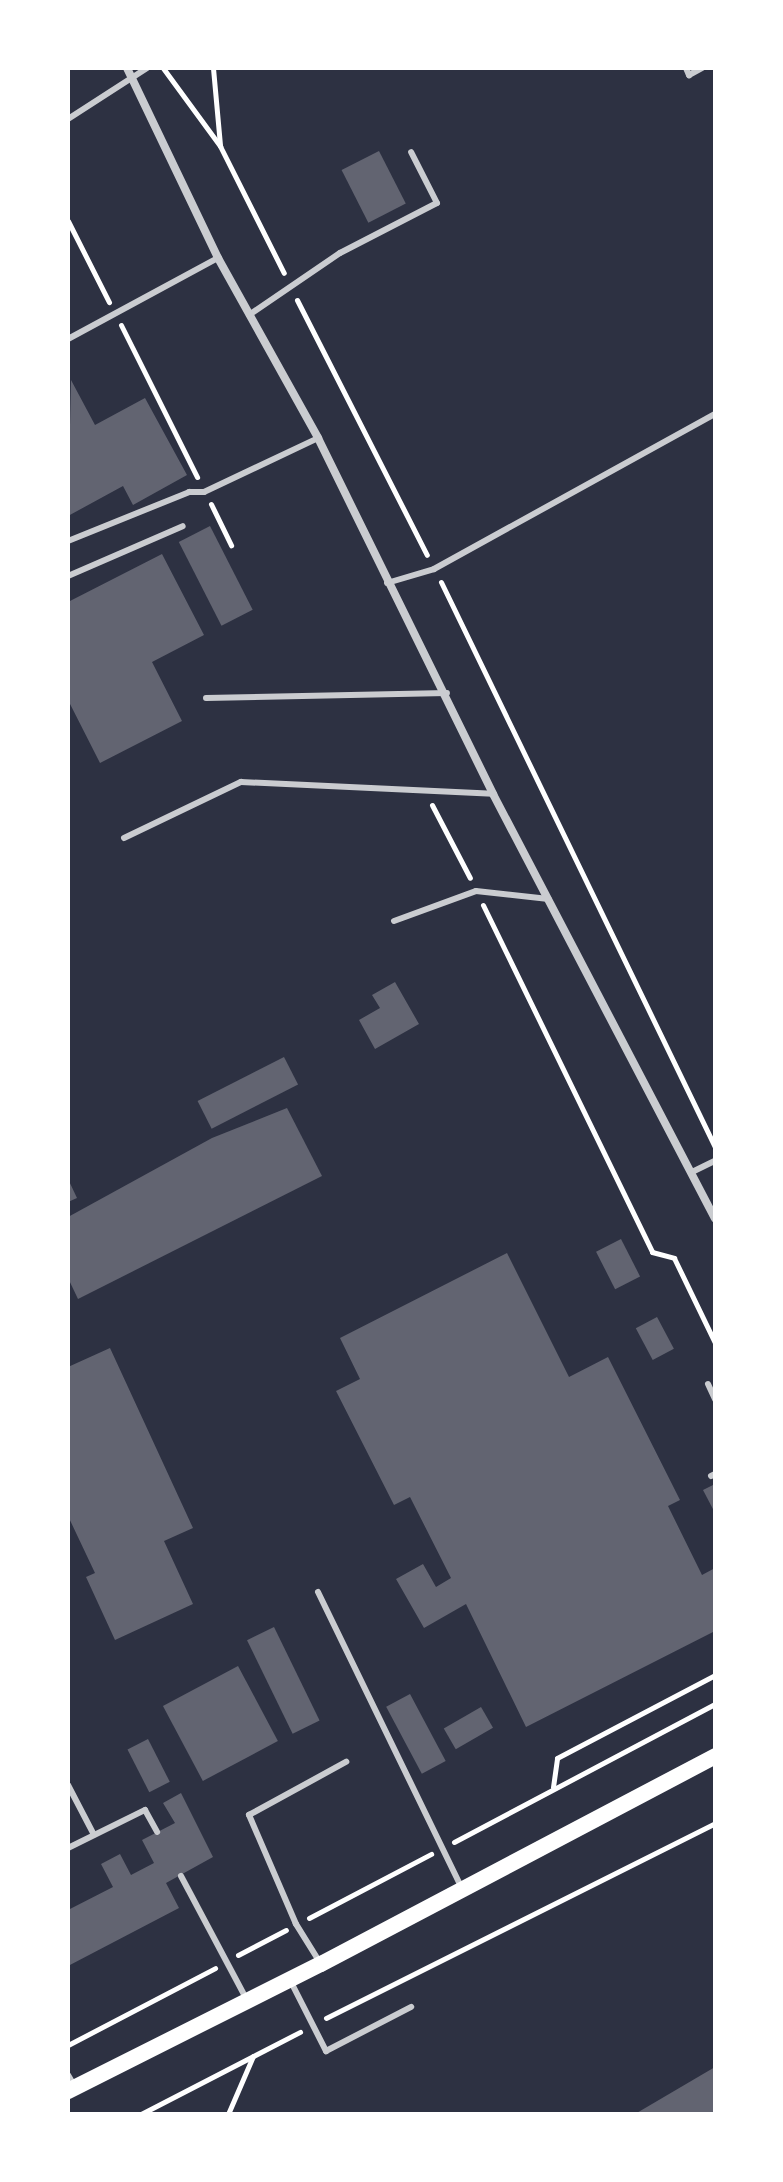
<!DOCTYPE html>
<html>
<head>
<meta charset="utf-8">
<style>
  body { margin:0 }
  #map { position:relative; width:783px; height:2182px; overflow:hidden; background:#2d3142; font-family:Rubik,sans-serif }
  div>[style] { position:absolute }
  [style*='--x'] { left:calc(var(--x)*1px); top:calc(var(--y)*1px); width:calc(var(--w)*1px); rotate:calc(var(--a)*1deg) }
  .building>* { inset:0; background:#626471; transform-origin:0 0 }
  .path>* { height:5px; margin:-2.5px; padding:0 2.5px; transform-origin:2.5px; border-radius:2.5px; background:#fff }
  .service>* { height:6px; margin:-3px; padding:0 3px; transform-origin:3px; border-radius:3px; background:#caccd0 }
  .minor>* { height:8px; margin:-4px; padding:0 4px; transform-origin:4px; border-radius:4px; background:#caccd0 }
  .secondary>* { height:16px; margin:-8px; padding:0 8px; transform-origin:8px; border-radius:8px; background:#fff }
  span { translate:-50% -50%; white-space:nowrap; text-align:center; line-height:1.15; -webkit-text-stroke:8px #fff; paint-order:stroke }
  .frame { position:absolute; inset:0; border:70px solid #fff; pointer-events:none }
</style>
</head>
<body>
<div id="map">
  <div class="building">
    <i style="left:379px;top:151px;width:59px;height:42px;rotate:63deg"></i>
    <i style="clip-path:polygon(71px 380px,95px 425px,145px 398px,187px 475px,133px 505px,123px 486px,68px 516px)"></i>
    <i style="left:210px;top:526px;width:94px;height:35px;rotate:63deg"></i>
    <i style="clip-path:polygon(162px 554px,204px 635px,152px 662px,182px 721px,100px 763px,68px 700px,68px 602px)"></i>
    <i style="clip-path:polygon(395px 982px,419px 1024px,375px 1049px,359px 1020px,380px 1008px,372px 995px)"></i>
    <i style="left:284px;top:1057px;width:31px;height:97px;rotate:63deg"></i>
    <i style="clip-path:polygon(287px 1108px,322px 1176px,78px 1299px,68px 1278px,68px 1217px,212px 1138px)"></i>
    <i style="clip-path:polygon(68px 1179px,77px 1198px,68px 1202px)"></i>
    <i style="left:621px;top:1239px;width:42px;height:28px;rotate:63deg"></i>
    <i style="clip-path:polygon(507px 1253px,569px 1377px,608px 1357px,680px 1500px,668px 1506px,702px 1575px,715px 1568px,715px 1631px,526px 1727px,466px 1604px,424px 1628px,396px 1579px,423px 1564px,436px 1587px,451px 1578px,410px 1497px,394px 1505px,336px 1391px,360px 1379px,340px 1338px)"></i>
    <i style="left:657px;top:1317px;width:36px;height:24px;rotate:62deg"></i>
    <i style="clip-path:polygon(110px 1348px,193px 1528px,164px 1541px,193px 1604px,115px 1640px,86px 1577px,95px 1573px,68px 1516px,68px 1367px)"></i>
    <i style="clip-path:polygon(715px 1484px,715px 1513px,703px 1490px)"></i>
    <i style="left:274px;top:1627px;width:104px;height:30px;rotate:64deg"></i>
    <i style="left:238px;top:1666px;width:85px;height:85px;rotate:62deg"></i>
    <i style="left:410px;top:1694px;width:76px;height:27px;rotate:62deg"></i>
    <i style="left:481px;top:1707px;width:24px;height:43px;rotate:60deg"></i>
    <i style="left:148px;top:1739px;width:48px;height:23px;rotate:63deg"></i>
    <i style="clip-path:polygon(181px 1793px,213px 1857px,166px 1883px,179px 1908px,68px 1966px,68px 1910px,113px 1887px,101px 1864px,120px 1854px,131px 1875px,154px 1863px,142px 1840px,175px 1823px,163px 1803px)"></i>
    <i style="clip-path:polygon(715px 2067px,715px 2114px,635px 2114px)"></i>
  </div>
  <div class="path">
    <i style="--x:163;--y:68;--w:97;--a:53.8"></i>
    <i style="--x:220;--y:146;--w:142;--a:63.3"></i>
    <i style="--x:213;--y:68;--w:77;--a:84.8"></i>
    <i style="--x:68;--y:221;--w:91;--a:63.2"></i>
    <i style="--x:297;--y:300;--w:286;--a:63"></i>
    <i style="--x:121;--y:325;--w:170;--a:63.4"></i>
    <i style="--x:211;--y:504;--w:46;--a:64"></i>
    <i style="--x:441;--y:582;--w:628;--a:64.13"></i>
    <i style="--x:432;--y:805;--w:82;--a:62.5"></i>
    <i style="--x:483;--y:905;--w:386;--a:64"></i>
    <i style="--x:652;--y:1252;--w:23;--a:15"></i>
    <i style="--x:674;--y:1258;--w:94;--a:64.2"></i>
    <i style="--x:553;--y:1787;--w:29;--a:-82"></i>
    <i style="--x:557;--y:1758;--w:178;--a:-27.7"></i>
    <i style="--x:454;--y:1842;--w:295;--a:-27.9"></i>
    <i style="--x:309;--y:1918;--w:138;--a:-27.7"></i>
    <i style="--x:238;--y:1955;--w:54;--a:-27.5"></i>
    <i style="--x:326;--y:2018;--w:435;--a:-26.6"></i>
    <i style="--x:68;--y:2045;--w:166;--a:-27.6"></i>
    <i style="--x:141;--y:2114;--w:179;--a:-27.3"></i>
    <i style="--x:228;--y:2114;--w:63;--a:-66.7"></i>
  </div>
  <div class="service">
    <i style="--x:686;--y:68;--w:8;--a:67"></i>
    <i style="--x:689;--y:75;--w:15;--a:-28"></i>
    <i style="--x:68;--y:119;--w:94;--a:-32.8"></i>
    <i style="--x:249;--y:315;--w:110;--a:-34.3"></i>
    <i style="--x:340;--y:253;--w:109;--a:-27.3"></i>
    <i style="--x:437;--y:203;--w:57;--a:-117"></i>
    <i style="--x:68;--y:339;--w:170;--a:-28.4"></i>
    <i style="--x:68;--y:541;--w:131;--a:-22"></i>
    <i style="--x:189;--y:492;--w:15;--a:0"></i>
    <i style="--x:204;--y:492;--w:126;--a:-25.3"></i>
    <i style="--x:68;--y:576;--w:125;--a:-23.5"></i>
    <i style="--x:387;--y:583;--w:49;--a:-16.6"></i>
    <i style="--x:434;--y:569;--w:321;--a:-28.9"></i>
    <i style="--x:206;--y:698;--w:241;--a:-1.2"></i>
    <i style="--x:124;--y:838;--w:130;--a:-25.6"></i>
    <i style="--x:241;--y:782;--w:252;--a:2.7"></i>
    <i style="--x:394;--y:921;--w:87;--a:-20.1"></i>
    <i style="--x:476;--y:891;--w:73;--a:6.3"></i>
    <i style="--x:692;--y:1172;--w:25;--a:-26"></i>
    <i style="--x:708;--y:1384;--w:17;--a:65"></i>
    <i style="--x:711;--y:1476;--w:4;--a:-27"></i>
    <i style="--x:318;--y:1592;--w:329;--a:64.1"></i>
    <i style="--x:68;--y:1785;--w:56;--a:62.5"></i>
    <i style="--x:68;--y:1848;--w:86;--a:-26.3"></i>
    <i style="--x:145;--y:1810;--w:25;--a:61"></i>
    <i style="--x:181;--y:1876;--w:138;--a:62"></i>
    <i style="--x:319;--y:1961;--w:44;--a:-121.9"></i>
    <i style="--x:296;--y:1924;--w:119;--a:-113.3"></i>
    <i style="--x:249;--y:1815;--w:111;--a:-28.7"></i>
    <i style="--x:290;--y:1980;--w:80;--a:63.1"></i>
    <i style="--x:326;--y:2051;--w:96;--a:-27.4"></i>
    <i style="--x:68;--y:2075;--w:14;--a:60"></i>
  </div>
  <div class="minor">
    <i style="--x:127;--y:68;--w:211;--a:64.4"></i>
    <i style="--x:218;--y:258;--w:206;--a:60.9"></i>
    <i style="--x:318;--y:438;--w:397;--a:63.8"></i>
    <i style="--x:493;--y:794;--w:479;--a:62.4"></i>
  </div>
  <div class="secondary">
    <i style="--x:68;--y:2091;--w:283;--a:-26.7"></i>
    <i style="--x:321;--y:1964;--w:446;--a:-27.8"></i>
  </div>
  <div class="frame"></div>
</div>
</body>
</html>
